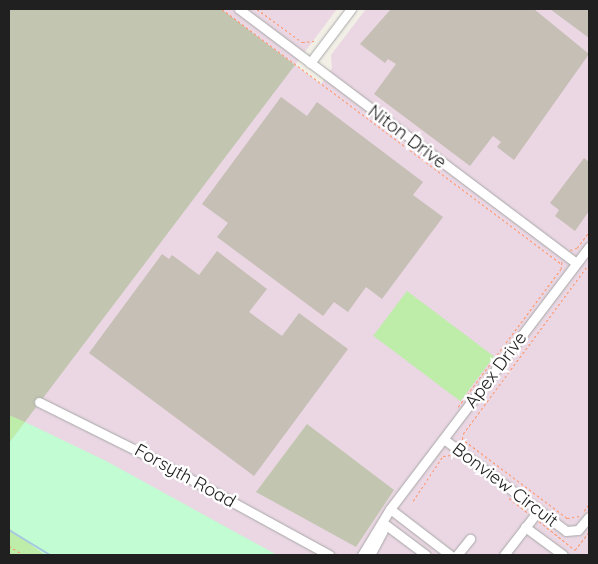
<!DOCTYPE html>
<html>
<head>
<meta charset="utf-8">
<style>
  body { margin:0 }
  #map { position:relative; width:598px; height:564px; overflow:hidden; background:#f1efe6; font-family:Quicksand,sans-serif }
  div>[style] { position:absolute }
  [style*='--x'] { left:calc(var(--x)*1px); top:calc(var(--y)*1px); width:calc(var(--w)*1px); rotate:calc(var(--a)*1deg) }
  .industrial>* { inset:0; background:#ead7e3 }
  .construction>* { inset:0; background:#c2c6b0 }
  .grass>* { inset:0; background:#bdeda9; transform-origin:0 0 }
  .park>* { inset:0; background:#c1fcd2 }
  .stream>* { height:2px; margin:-1px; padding:0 1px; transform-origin:1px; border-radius:1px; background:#a4c6e0 }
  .building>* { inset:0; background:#c6bfb5 }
  .path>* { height:1px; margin-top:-0.5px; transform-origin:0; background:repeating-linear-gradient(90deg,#ff9668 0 2.5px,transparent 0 5px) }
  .roads { filter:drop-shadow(0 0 1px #a7a7a7) drop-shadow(0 0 1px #a7a7a7) }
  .minor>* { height:9px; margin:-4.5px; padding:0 4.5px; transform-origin:4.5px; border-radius:4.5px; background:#fff }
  span { translate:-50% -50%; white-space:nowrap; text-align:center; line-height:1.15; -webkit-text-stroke:5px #fff; paint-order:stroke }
  .street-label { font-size:18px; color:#202020 }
  .frame { position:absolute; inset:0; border:10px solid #202020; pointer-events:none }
</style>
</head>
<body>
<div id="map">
  <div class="industrial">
    <i style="clip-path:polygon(9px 9px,337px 9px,295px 65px,321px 84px,332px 68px,331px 55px,366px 9px,589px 9px,589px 555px,45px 555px,9px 528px)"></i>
  </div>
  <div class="construction">
    <i style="clip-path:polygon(9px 9px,221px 9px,295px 65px,9px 443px)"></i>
    <i style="clip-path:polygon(307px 424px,394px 490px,356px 547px,256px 492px)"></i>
  </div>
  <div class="grass">
    <i style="left:407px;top:291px;width:109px;height:56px;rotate:37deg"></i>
    <i style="clip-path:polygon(9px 415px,25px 422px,9px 443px)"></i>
    <i style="clip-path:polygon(9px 528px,45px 555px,9px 555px)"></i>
  </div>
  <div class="park">
    <i style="clip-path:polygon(25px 422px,106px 461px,277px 555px,45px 555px,9px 528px,9px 443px)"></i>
  </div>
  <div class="stream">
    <i style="--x:9;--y:530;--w:48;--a:31.4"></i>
  </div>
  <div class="building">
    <i style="clip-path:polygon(391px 9px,534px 9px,589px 54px,514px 160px,497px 147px,501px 142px,493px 136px,470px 166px,374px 94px,396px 64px,388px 59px,385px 63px,360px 44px)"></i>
    <i style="clip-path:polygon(550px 9px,589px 9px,589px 38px)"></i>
    <i style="clip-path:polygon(281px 97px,307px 116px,317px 102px,423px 182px,413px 195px,443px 217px,382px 299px,366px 287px,348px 312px,334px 302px,323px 316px,217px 237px,228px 223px,202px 204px)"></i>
    <i style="clip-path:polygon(584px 158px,589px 162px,589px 211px,575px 231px,555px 216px,559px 210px,550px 203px)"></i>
    <i style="clip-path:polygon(217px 251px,267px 289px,249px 312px,282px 336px,299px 313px,348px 349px,254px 476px,89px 353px,162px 254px,169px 259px,172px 255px,199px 275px)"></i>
  </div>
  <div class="path">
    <i style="--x:222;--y:9;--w:423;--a:36.9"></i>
    <i style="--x:257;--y:9;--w:56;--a:36.3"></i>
    <i style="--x:302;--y:42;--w:12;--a:-5"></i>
    <i style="--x:570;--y:250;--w:7;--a:-16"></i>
    <i style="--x:577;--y:248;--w:20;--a:-53"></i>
    <i style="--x:458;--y:407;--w:172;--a:-53.3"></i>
    <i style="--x:561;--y:269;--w:8;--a:-83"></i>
    <i style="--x:465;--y:441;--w:128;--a:37"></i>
    <i style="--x:567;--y:518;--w:13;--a:-9"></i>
    <i style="--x:462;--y:444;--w:10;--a:-84"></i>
    <i style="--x:463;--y:434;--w:212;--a:-53.5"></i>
    <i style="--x:509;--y:498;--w:24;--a:38"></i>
    <i style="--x:413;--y:501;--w:54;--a:-56.3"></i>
    <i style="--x:443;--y:456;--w:8;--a:-7"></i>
    <i style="--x:584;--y:511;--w:9;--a:-54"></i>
    <i style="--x:539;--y:521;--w:46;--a:38.9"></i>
    <i style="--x:575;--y:550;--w:23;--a:-52"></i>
    <i style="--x:9;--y:546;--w:17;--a:31"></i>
  </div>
  <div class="roads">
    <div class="minor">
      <i style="--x:239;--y:9;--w:422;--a:37"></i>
      <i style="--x:310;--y:63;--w:68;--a:-52.8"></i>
      <i style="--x:39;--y:402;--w:128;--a:26.4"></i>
      <i style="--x:154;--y:459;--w:200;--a:28.7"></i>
      <i style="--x:445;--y:440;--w:151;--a:36.9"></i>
      <i style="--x:566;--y:531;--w:12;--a:-5"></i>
      <i style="--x:578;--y:530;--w:17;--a:-50"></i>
      <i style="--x:394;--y:512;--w:71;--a:37.5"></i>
      <i style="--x:386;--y:525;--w:50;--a:36.9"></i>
      <i style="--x:525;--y:527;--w:47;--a:36.4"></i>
      <i style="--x:362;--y:555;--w:54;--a:-58.7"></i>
      <i style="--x:390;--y:509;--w:329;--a:-52.8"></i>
      <i style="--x:370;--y:555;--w:27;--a:-62"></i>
      <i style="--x:457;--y:555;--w:21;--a:-51"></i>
      <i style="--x:504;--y:555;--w:56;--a:-52.3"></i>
    </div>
  </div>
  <div class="street-label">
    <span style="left:407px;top:137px;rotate:37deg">Niton Drive</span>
    <span style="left:496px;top:370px;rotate:-53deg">Apex Drive</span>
    <span style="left:185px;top:476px;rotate:29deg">Forsyth Road</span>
    <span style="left:505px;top:485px;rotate:37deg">Bonview Circuit</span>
  </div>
  <div class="frame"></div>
</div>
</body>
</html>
